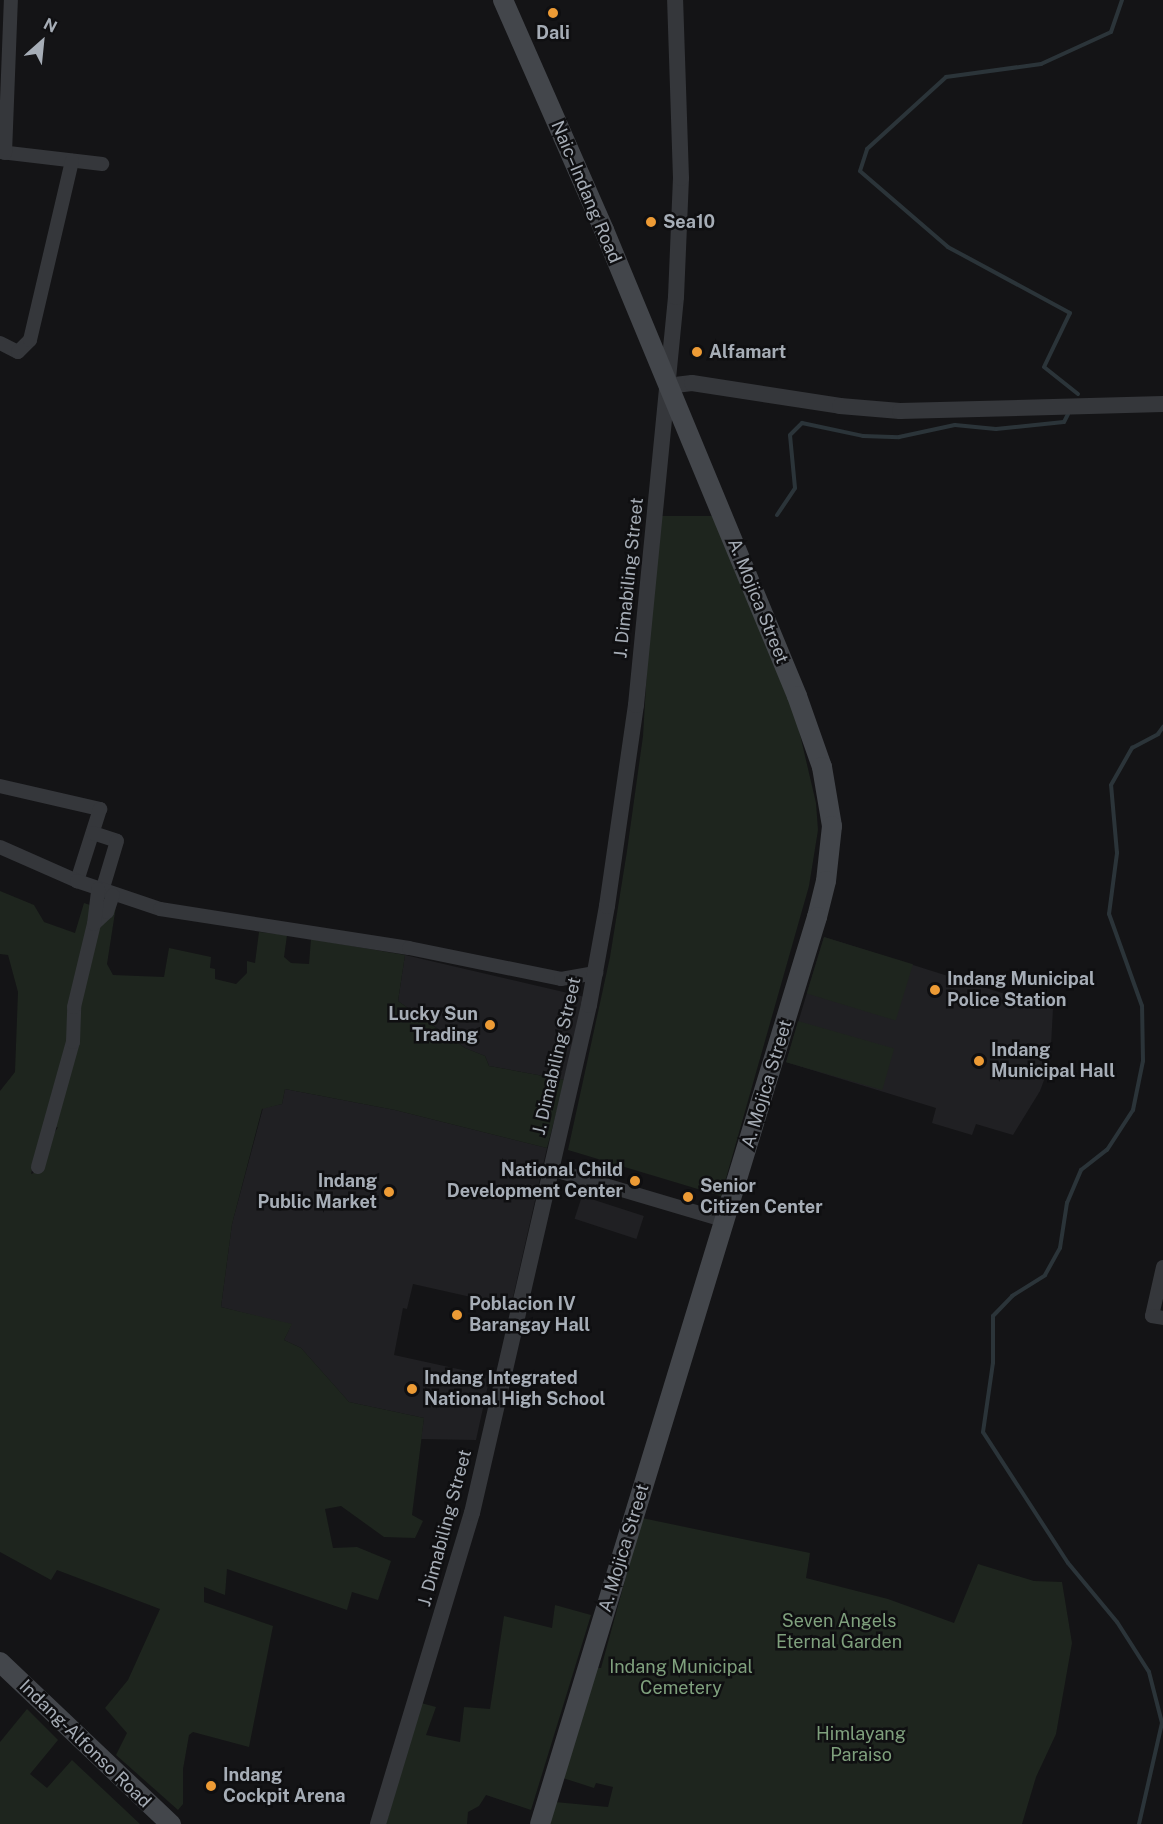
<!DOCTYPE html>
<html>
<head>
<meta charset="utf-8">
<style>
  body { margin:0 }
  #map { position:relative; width:1163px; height:1824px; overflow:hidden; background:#141416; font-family:"Public Sans",sans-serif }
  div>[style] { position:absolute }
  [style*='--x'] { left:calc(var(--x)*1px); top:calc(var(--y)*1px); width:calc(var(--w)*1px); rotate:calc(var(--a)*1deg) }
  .built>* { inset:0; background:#202023; transform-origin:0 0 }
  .green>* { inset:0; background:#1e251e; transform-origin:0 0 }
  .stream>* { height:4px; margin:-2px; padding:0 2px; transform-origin:2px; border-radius:2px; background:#2b3439 }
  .minor>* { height:14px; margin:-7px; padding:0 7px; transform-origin:7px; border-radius:7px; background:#35373b }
  .tertiary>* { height:16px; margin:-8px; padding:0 8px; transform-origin:8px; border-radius:8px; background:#35373b }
  .secondary>* { height:20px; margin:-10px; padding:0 10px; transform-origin:10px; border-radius:10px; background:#43464b }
  .dots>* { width:16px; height:16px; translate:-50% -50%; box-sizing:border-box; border:3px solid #0f0f11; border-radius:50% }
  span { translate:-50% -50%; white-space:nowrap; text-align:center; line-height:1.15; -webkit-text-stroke:5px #0f0f11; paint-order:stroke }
  .poi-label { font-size:18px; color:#a6adb6; font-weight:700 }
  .left { translate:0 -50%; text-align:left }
  .right { translate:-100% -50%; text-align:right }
  .street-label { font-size:18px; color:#a6adb6 }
  .park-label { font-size:18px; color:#7fa07d }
  .north { position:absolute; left:12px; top:12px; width:60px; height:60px; -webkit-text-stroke:4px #0f0f11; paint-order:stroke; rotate:27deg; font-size:16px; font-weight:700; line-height:24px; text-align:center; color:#a6adb6 }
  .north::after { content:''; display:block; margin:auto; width:21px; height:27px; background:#a6adb6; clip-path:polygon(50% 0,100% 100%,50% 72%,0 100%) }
</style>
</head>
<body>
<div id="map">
  <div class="built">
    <i style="clip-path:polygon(824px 937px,1053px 1009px,1050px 1064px,1040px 1091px,1013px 1135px,976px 1124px,972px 1135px,932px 1123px,936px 1108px,786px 1062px)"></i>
    <i style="clip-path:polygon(405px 955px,585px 997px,565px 1080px,489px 1066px,485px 1056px,465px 1048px,398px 1001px)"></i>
    <i style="clip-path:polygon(285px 1089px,395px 1110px,547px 1148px,511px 1306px,413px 1284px,407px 1309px,403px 1308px,394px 1355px,490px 1376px,476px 1440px,421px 1439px,424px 1418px,349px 1402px,301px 1348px,284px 1340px,291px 1325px,221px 1307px,232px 1224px,263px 1108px,282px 1104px)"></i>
    <i style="left:582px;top:1196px;width:65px;height:24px;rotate:18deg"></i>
  </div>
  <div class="green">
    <i style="clip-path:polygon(656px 516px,714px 516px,736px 556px,798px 726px,816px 803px,818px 830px,809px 886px,721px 1196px,568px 1150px,610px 957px,627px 851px,643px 736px)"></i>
    <i style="clip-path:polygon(evenodd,0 891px,34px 905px,44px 922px,75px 933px,84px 903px,90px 905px,91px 924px,70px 1014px,71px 1038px,55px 1085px,66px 1089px,80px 1036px,79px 1004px,99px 927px,98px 912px,108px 904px,116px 906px,107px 964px,113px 975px,164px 977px,169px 948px,211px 957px,210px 968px,215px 969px,215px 979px,236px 984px,247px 973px,247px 961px,255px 963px,259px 932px,287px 935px,284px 957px,291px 963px,309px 964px,311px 939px,405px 955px,398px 1001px,465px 1048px,485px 1056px,489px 1066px,565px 1080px,547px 1148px,395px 1110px,285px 1089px,282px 1104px,262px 1109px,232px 1224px,221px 1307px,292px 1324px,284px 1340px,301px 1348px,349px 1402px,424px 1418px,412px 1515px,423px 1521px,415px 1538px,384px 1537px,341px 1506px,325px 1509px,333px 1548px,357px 1547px,391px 1561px,378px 1600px,352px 1592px,347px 1610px,227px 1569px,225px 1595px,204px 1587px,204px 1602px,273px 1626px,249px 1747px,193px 1732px,189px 1735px,183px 1769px,183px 1804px,178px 1810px,116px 1755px,127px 1733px,105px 1708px,128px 1680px,160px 1609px,57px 1570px,51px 1580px,0 1552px,0 1091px,15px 1072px,18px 992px,8px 955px,0 954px,0 891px,58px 1127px,53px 1135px,44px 1169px,31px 1174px,42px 1131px,58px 1127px)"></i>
    <i style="left:824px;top:937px;width:93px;height:59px;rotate:17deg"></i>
    <i style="left:798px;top:1021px;width:100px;height:43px;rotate:16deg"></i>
    <i style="clip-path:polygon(642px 1518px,810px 1553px,806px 1578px,888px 1599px,954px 1623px,978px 1564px,1034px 1581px,1062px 1582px,1072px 1643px,1056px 1734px,1036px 1777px,1022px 1824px,549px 1824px,555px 1802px,608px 1807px,613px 1787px,596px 1783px,594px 1788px,563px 1778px,594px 1668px,601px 1668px)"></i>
    <i style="clip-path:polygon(555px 1605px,591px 1615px,531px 1810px,486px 1795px,479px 1806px,468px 1812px,467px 1824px,386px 1824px,421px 1703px,436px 1707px,426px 1735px,460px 1742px,464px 1707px,490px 1709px,504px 1616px,552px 1628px)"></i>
    <i style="clip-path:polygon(27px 1709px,58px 1740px,30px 1774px,47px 1788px,72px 1760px,140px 1824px,0 1824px,0 1742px)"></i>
  </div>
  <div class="stream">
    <i style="--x:1078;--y:394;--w:43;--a:-141.5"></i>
    <i style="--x:1044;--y:367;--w:60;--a:-64.3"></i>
    <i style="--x:1070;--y:313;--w:139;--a:-151.6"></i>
    <i style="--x:948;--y:247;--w:116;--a:-139.2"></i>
    <i style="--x:860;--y:171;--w:23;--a:-72"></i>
    <i style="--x:867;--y:149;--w:107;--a:-42.3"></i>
    <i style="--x:946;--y:77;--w:96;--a:-7.8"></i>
    <i style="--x:1041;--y:64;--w:77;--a:-24.6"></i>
    <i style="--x:1111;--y:32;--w:34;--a:-71"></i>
    <i style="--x:777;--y:515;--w:32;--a:-56"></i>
    <i style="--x:795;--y:488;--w:53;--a:-95.4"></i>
    <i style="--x:790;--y:435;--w:17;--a:-45"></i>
    <i style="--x:802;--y:423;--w:62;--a:12"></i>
    <i style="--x:863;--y:436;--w:36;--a:2"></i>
    <i style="--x:899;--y:437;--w:57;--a:-12.1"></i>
    <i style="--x:955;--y:425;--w:41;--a:5.6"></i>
    <i style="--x:996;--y:429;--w:68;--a:-5.9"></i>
    <i style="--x:1064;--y:422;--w:9;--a:-63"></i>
    <i style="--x:1139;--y:1824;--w:104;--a:-77.2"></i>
    <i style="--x:1162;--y:1723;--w:53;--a:-104.3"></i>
    <i style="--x:1149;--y:1672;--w:59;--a:-122.6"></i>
    <i style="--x:1117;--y:1622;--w:77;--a:-129.7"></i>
    <i style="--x:1068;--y:1563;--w:156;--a:-123"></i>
    <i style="--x:983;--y:1432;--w:70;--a:-81.8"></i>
    <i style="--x:993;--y:1363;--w:47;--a:-90"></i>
    <i style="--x:993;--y:1316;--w:28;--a:-46"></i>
    <i style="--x:1012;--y:1296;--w:39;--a:-32"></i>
    <i style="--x:1045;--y:1275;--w:31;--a:-61"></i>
    <i style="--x:1060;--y:1248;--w:46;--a:-81.2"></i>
    <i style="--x:1067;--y:1203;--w:36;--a:-67"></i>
    <i style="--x:1081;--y:1170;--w:33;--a:-38"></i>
    <i style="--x:1107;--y:1150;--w:48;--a:-57"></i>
    <i style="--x:1133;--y:1110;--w:50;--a:-78.5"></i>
    <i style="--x:1143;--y:1061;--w:55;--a:-91"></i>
    <i style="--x:1142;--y:1006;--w:98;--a:-109.7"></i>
    <i style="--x:1109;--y:914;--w:62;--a:-82.5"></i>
    <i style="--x:1117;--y:853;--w:68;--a:-95"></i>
    <i style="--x:1111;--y:785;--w:43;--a:-60.4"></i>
    <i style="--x:1132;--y:748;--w:30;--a:-28"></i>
    <i style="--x:1158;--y:734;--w:9;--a:-54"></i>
  </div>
  <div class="minor">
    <i style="--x:0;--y:152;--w:103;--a:6.7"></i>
    <i style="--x:5;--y:153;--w:153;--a:-87.8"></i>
    <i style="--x:0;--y:343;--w:20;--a:27"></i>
    <i style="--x:18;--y:352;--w:17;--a:-45"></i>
    <i style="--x:30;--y:340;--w:184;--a:-76.8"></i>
    <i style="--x:0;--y:786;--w:103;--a:13"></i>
    <i style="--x:100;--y:809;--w:76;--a:107.7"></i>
    <i style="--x:93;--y:833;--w:25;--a:18"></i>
    <i style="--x:117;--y:841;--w:52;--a:106.7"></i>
    <i style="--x:0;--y:847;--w:84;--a:23.8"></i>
    <i style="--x:77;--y:881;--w:88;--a:18.6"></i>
    <i style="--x:160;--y:909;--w:252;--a:8.9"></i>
    <i style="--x:409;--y:948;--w:155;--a:11.5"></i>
    <i style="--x:561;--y:979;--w:36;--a:-10"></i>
    <i style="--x:94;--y:924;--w:18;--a:-43"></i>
    <i style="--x:107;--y:912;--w:18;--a:-71"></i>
    <i style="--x:38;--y:1167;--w:130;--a:-74.4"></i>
    <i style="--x:73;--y:1042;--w:35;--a:-88"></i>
    <i style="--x:74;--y:1007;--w:85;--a:-76.5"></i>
    <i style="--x:94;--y:924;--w:35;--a:-83"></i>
    <i style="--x:551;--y:1169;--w:183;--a:16.5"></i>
    <i style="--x:1163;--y:1267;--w:50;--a:102.7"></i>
    <i style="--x:1152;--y:1316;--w:11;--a:10"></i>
  </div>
  <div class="tertiary">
    <i style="--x:667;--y:386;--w:25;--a:-7"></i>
    <i style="--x:692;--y:383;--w:150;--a:8.8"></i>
    <i style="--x:840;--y:406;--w:60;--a:4.8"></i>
    <i style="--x:900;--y:411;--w:263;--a:-1.5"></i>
    <i style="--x:378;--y:1824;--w:325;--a:-73.2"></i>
    <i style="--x:472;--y:1513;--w:521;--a:-77.03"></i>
    <i style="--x:589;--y:1005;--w:101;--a:-79.7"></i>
    <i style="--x:607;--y:906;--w:203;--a:-81.8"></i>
    <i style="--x:636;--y:705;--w:410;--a:-84.4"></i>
    <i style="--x:676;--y:297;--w:119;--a:-87.6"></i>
    <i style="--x:681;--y:178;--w:178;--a:-91.9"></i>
  </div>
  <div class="secondary">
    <i style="--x:503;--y:0;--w:251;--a:66.3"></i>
    <i style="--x:604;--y:230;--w:504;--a:67.5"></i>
    <i style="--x:797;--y:696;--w:75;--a:70.6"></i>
    <i style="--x:822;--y:767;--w:60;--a:80.4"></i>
    <i style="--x:832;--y:826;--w:55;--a:96.2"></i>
    <i style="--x:826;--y:881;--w:37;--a:104"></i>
    <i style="--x:817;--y:917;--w:948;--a:106.98"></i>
    <i style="--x:0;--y:1662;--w:236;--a:43.5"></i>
  </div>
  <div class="dots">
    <i style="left:553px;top:13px;background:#ed9b35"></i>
    <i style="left:651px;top:222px;background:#ed9b35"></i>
    <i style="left:697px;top:352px;background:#ed9b35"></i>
    <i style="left:935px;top:990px;background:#ed9b35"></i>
    <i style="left:490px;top:1025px;background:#ed9b35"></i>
    <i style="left:979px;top:1061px;background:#ed9b35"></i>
    <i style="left:635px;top:1181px;background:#ed9b35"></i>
    <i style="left:389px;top:1192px;background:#ed9b35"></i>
    <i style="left:688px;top:1197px;background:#ed9b35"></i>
    <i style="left:457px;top:1315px;background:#ed9b35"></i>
    <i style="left:412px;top:1389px;background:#ed9b35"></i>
    <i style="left:211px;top:1786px;background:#ed9b35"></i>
  </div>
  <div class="poi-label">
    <span style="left:553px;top:33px">Dali</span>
    <span class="left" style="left:663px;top:222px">Sea10</span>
    <span class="left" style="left:709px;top:352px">Alfamart</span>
    <span class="left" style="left:947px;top:990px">Indang Municipal<br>Police Station</span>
    <span class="right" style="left:478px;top:1025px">Lucky Sun<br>Trading</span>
    <span class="left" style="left:991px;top:1061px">Indang<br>Municipal Hall</span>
    <span class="right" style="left:623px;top:1181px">National Child<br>Development Center</span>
    <span class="right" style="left:377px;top:1192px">Indang<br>Public Market</span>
    <span class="left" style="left:700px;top:1197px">Senior<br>Citizen Center</span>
    <span class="left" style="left:469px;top:1315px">Poblacion IV<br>Barangay Hall</span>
    <span class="left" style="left:424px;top:1389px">Indang Integrated<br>National High School</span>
    <span class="left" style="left:223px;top:1786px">Indang<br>Cockpit Arena</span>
  </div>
  <div class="street-label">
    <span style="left:586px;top:192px;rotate:67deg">Naic–Indang Road</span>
    <span style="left:629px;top:578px;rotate:-84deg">J. Dimabiling Street</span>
    <span style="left:758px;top:601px;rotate:68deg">A. Mojica Street</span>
    <span style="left:557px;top:1056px;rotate:-77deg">J. Dimabiling Street</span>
    <span style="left:767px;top:1084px;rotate:-73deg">A. Mojica Street</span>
    <span style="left:445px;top:1528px;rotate:-75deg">J. Dimabiling Street</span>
    <span style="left:624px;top:1548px;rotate:-73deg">A. Mojica Street</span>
    <span style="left:85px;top:1744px;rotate:44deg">Indang-Alfonso Road</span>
  </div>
  <div class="park-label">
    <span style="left:839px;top:1632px">Seven Angels<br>Eternal Garden</span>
    <span style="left:681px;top:1678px">Indang Municipal<br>Cemetery</span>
    <span style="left:861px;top:1745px">Himlayang<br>Paraiso</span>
  </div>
  <div class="north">N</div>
</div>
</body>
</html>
